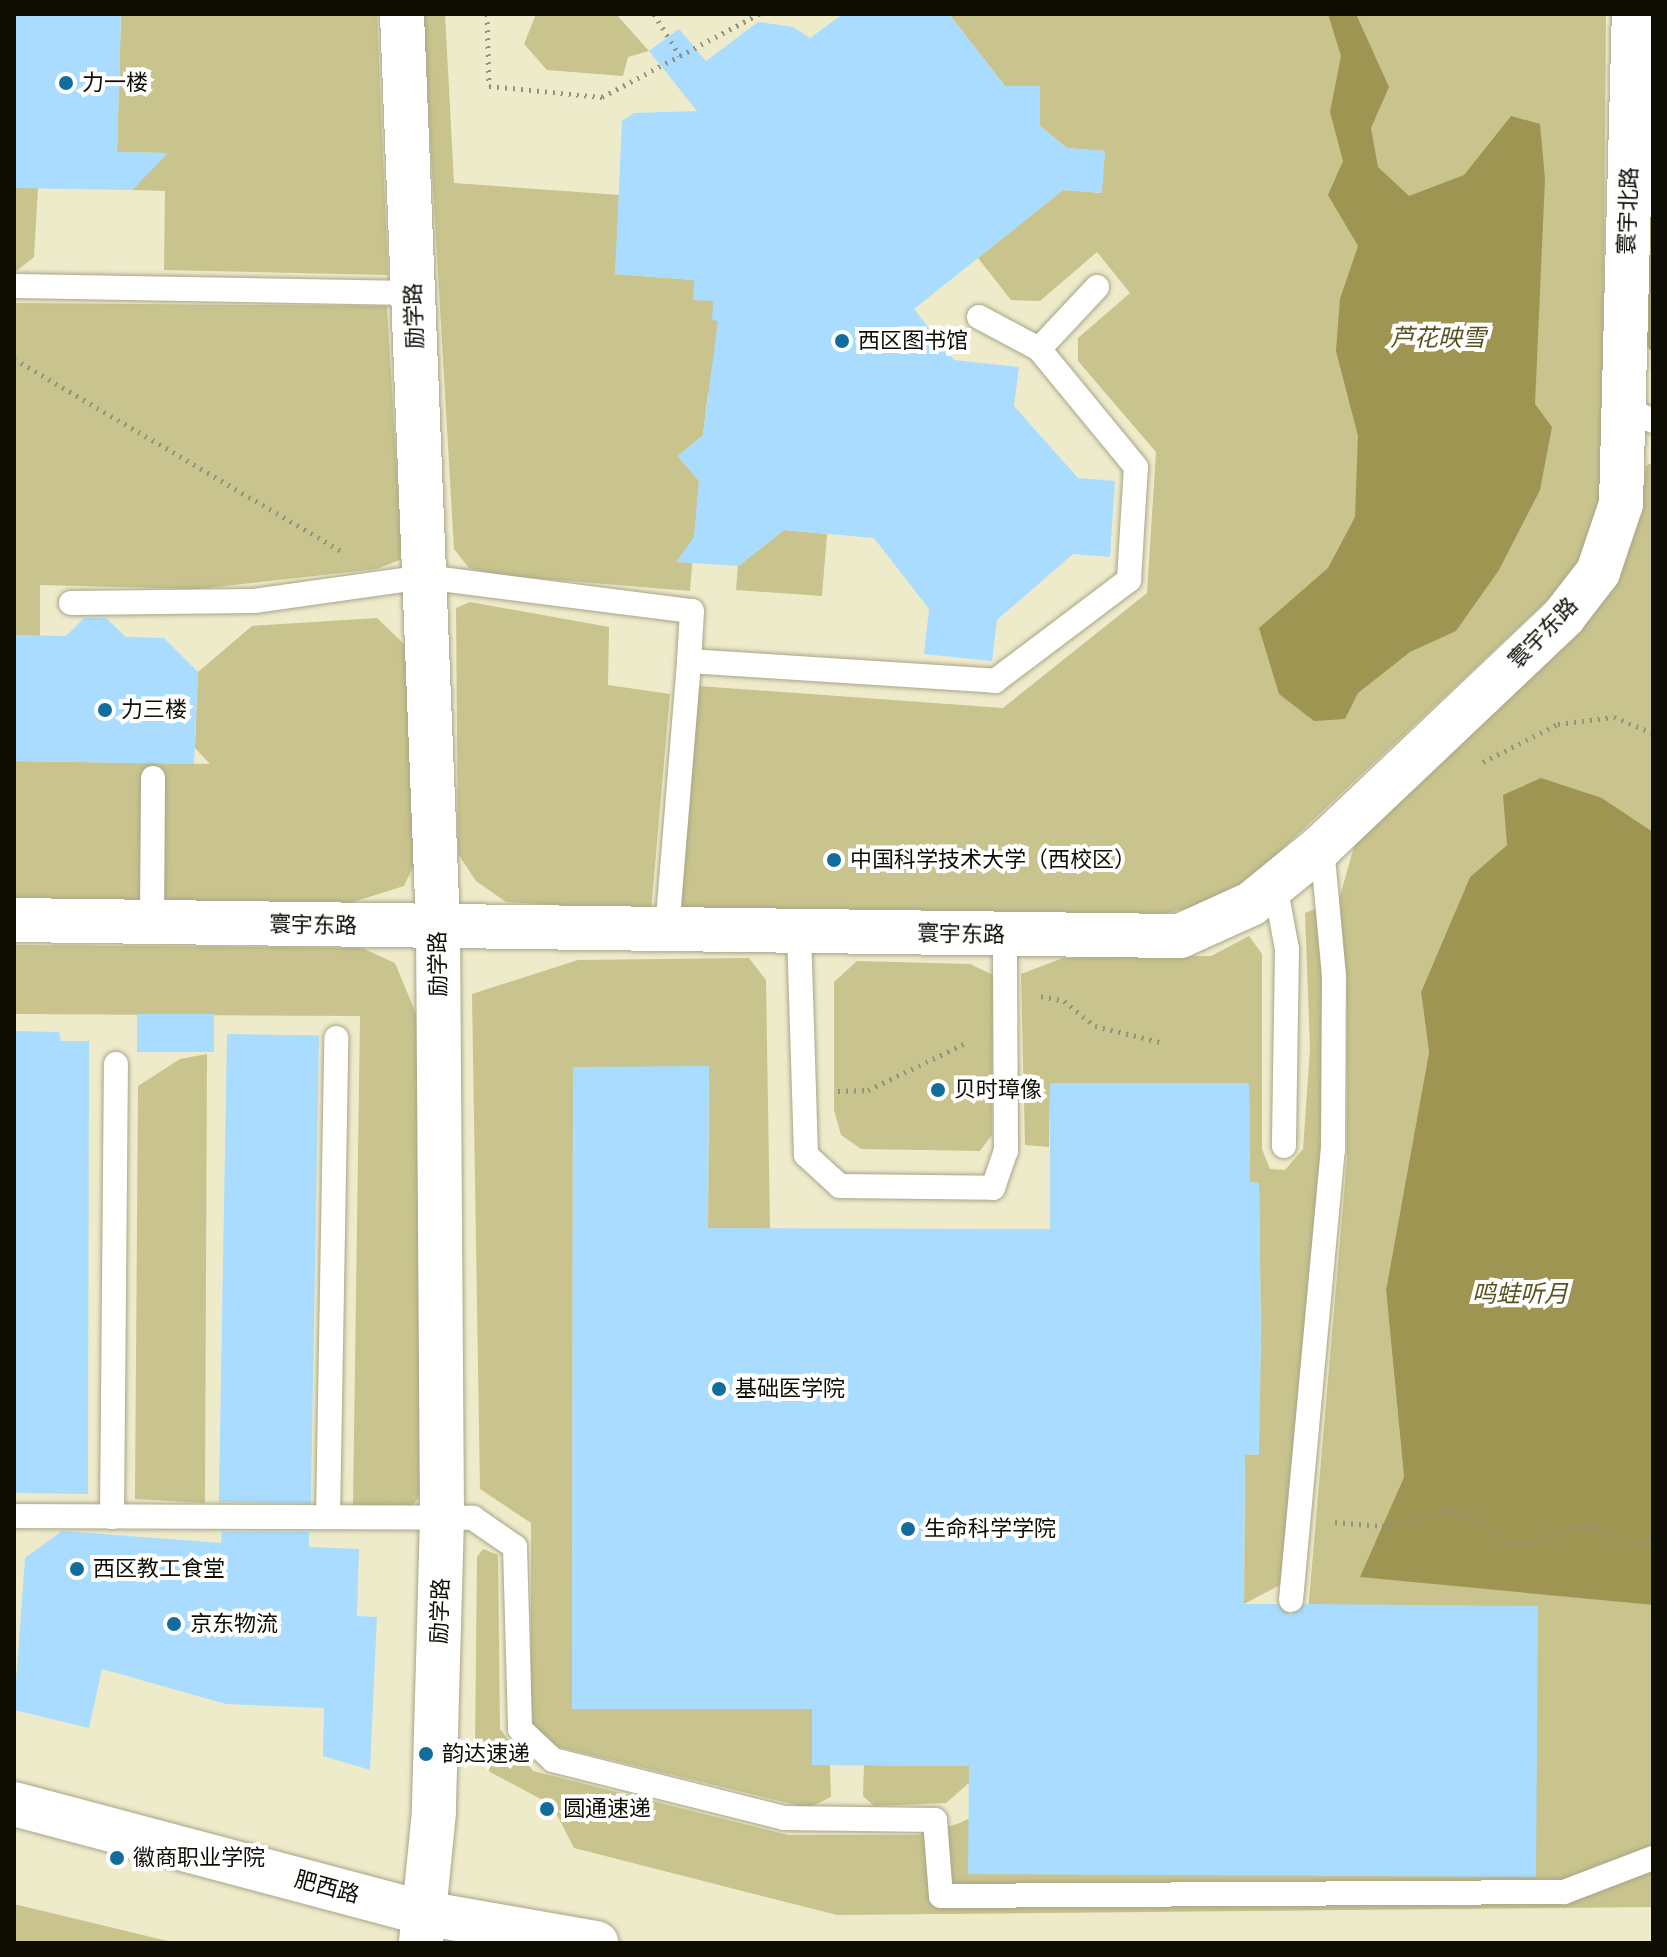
<!DOCTYPE html>
<html>
<head>
<meta charset="utf-8">
<style>
  body { margin:0 }
  #map { position:relative; width:1667px; height:1957px; overflow:hidden; background:#eeebcb; font-family:Merriweather,"Noto Sans SC",serif }
  div>[style] { position:absolute }
  [style*='--x'] { left:calc(var(--x)*1px); top:calc(var(--y)*1px); width:calc(var(--w)*1px); rotate:calc(var(--a)*1deg) }
  .green>* { inset:0; background:#c9c38e }
  .forest>* { inset:0; background:#b0a763 }
  .water>* { inset:0; background:#9d9551 }
  .building>* { inset:0; background:#a9dcff; transform-origin:0 0 }
  .path>* { height:5px; margin-top:-2.5px; transform-origin:0; background:repeating-linear-gradient(90deg,#96937c 0 2px,transparent 0 8px) }
  .roads { filter:drop-shadow(0 0 2px #a8a587) drop-shadow(0 0 2px #a8a587) }
  .lane>* { height:24px; margin:-12px; padding:0 12px; transform-origin:12px; border-radius:12px; background:#fff }
  .street>* { height:44px; margin:-22px; padding:0 22px; transform-origin:22px; border-radius:22px; background:#fff }
  .secondary>* { height:44px; margin:-22px; padding:0 22px; transform-origin:22px; border-radius:22px; background:#fff }
  .dots>* { width:22px; height:22px; translate:-50% -50%; box-sizing:border-box; border:4px solid #fff; border-radius:50% }
  span { translate:-50% -50%; white-space:nowrap; text-align:center; line-height:1.15; -webkit-text-stroke:8px #fff; paint-order:stroke }
  .poi-label { font-size:22px; color:#0e0d04 }
  .left { translate:0 -50%; text-align:left }
  .street-label { font-size:22px; color:#0e0d04 }
  .water-label { font-size:24px; color:#5a5320; font-style:italic }
  .frame { position:absolute; inset:0; border:16px solid #0e0d04; pointer-events:none }
</style>
</head>
<body>
<div id="map">
  <div class="green">
    <i style="clip-path:polygon(121px 14px,377px 14px,388px 275px,164px 270px,165px 191px,132px 190px,167px 153px,117px 152px)"></i>
    <i style="clip-path:polygon(423px 14px,445px 14px,454px 183px,620px 195px,615px 274px,694px 280px,731px 322px,757px 399px,708px 393px,703px 435px,678px 456px,699px 481px,690px 591px,496px 575px,469px 568px,454px 549px)"></i>
    <i style="clip-path:polygon(536px 14px,616px 14px,649px 51px,628px 57px,623px 76px,547px 70px,524px 44px)"></i>
    <i style="clip-path:polygon(949px 14px,1606px 14px,1602px 492px,1594px 533px,1572px 577px,1249px 880px,1211px 902px,1153px 917px,681px 910px,699px 686px,1003px 708px,1147px 593px,1156px 452px,1078px 361px,1078px 338px,1130px 293px,1097px 252px,1040px 301px,1011px 300px,978px 258px,1063px 190px,1101px 193px,1105px 151px,1067px 148px,1040px 126px,1040px 87px,1005px 86px)"></i>
    <i style="clip-path:polygon(14px 188px,38px 188px,34px 257px,14px 273px)"></i>
    <i style="clip-path:polygon(14px 303px,387px 306px,402px 559px,377px 569px,198px 589px,40px 585px,40px 636px,14px 635px)"></i>
    <i style="clip-path:polygon(1653px 462px,1653px 832px,1602px 798px,1507px 845px,1470px 877px,1421px 992px,1429px 1052px,1386px 1290px,1404px 1477px,1361px 1576px,1653px 1605px,1653px 1907px,837px 1915px,574px 1848px,552px 1805px,490px 1772px,475px 1746px,477px 1557px,483px 1549px,498px 1555px,500px 1729px,533px 1771px,788px 1835px,919px 1835px,957px 1824px,1247px 1694px,1308px 1612px,1347px 1159px,1347px 979px,1337px 907px,1355px 843px,1638px 511px,1646px 466px)"></i>
    <i style="clip-path:polygon(784px 530px,827px 534px,822px 596px,736px 590px,740px 537px,759px 550px)"></i>
    <i style="clip-path:polygon(470px 602px,609px 627px,608px 685px,670px 694px,651px 911px,506px 902px,476px 881px,458px 854px,456px 608px)"></i>
    <i style="clip-path:polygon(377px 618px,407px 647px,417px 859px,404px 886px,337px 907px,14px 901px,14px 761px,210px 764px,195px 748px,198px 672px,252px 626px)"></i>
    <i style="clip-path:polygon(1317px 908px,1324px 1010px,1320px 1166px,1282px 1584px,1244px 1604px,1245px 1454px,1258px 1455px,1261px 1340px,1259px 1183px,1250px 1182px,1249px 1083px,1050px 1083px,1049px 1147px,1025px 1145px,1021px 974px,1063px 958px,1211px 956px,1249px 936px,1262px 954px,1262px 1149px,1270px 1169px,1285px 1170px,1303px 1149px,1310px 1049px,1305px 913px)"></i>
    <i style="clip-path:polygon(14px 945px,362px 948px,395px 963px,417px 1016px,420px 1496px,406px 1514px,353px 1505px,360px 1016px,14px 1014px)"></i>
    <i style="clip-path:polygon(749px 958px,766px 980px,770px 1229px,708px 1228px,709px 1067px,573px 1067px,572px 1708px,812px 1709px,812px 1764px,830px 1765px,831px 1797px,808px 1808px,555px 1746px,531px 1722px,531px 1523px,480px 1489px,472px 994px,578px 960px)"></i>
    <i style="clip-path:polygon(857px 961px,970px 964px,993px 975px,992px 1135px,980px 1151px,861px 1149px,841px 1135px,834px 1110px,834px 982px)"></i>
    <i style="clip-path:polygon(207px 1054px,205px 1503px,135px 1499px,138px 1086px,180px 1059px)"></i>
    <i style="clip-path:polygon(864px 1765px,969px 1766px,970px 1782px,946px 1803px,874px 1806px,863px 1796px)"></i>
    <i style="clip-path:polygon(14px 1904px,176px 1943px,14px 1943px)"></i>
  </div>
  <div class="forest">
    <i style="clip-path:polygon(1653px 14px,1653px 353px,1644px 343px)"></i>
  </div>
  <div class="water">
    <i style="clip-path:polygon(1328px 14px,1356px 14px,1389px 87px,1371px 128px,1378px 167px,1409px 196px,1464px 175px,1511px 116px,1540px 124px,1545px 179px,1535px 404px,1552px 427px,1540px 490px,1499px 570px,1456px 631px,1410px 652px,1358px 693px,1345px 719px,1314px 721px,1279px 694px,1259px 628px,1328px 568px,1355px 517px,1358px 436px,1336px 351px,1340px 299px,1358px 246px,1328px 195px,1343px 161px,1330px 112px,1341px 56px)"></i>
    <i style="clip-path:polygon(1541px 778px,1602px 798px,1653px 832px,1653px 1605px,1360px 1577px,1404px 1477px,1386px 1290px,1429px 1052px,1421px 992px,1470px 877px,1507px 845px,1503px 795px)"></i>
  </div>
  <div class="building">
    <i style="clip-path:polygon(14px 14px,121px 14px,117px 152px,168px 153px,132px 190px,14px 188px)"></i>
    <i style="clip-path:polygon(843px 14px,949px 14px,1005px 86px,1040px 86px,1040px 126px,1067px 148px,1105px 151px,1102px 193px,1063px 190px,914px 309px,954px 360px,1019px 367px,1014px 406px,1078px 478px,1115px 481px,1110px 557px,1073px 554px,997px 620px,992px 661px,924px 654px,929px 609px,874px 538px,784px 530px,739px 566px,676px 562px,694px 537px,699px 481px,678px 456px,703px 435px,718px 321px,712px 320px,713px 301px,693px 300px,694px 280px,615px 274px,622px 121px,634px 113px,697px 111px,649px 51px,679px 29px,706px 61px,758px 22px,793px 27px,810px 38px)"></i>
    <i style="clip-path:polygon(84px 618px,106px 618px,126px 637px,164px 638px,198px 672px,194px 764px,14px 761px,14px 635px,66px 636px)"></i>
    <i style="left:137px;top:1014px;width:77px;height:38px"></i>
    <i style="clip-path:polygon(14px 1031px,59px 1032px,61px 1041px,89px 1041px,88px 1494px,14px 1493px)"></i>
    <i style="left:227px;top:1034px;width:92px;height:468px;rotate:1deg"></i>
    <i style="clip-path:polygon(709px 1066px,708px 1228px,1050px 1229px,1050px 1083px,1249px 1083px,1250px 1182px,1259px 1183px,1261px 1340px,1259px 1455px,1245px 1454px,1244px 1604px,1277px 1604px,1290px 1615px,1305px 1604px,1538px 1606px,1536px 1877px,968px 1874px,969px 1766px,812px 1765px,812px 1709px,572px 1709px,573px 1067px)"></i>
    <i style="clip-path:polygon(62px 1531px,221px 1543px,222px 1532px,309px 1532px,309px 1547px,359px 1549px,357px 1616px,377px 1617px,370px 1770px,323px 1756px,324px 1708px,226px 1704px,102px 1669px,89px 1728px,14px 1710px,25px 1558px)"></i>
  </div>
  <div class="path">
    <i style="--x:487;--y:14;--w:72;--a:88.4"></i>
    <i style="--x:489;--y:86;--w:114;--a:5.6"></i>
    <i style="--x:602;--y:97;--w:178;--a:-27.9"></i>
    <i style="--x:654;--y:14;--w:49;--a:58.2"></i>
    <i style="--x:14;--y:359;--w:379;--a:30.4"></i>
    <i style="--x:1483;--y:762;--w:84;--a:-26.9"></i>
    <i style="--x:1558;--y:724;--w:56;--a:-7.1"></i>
    <i style="--x:1614;--y:717;--w:42;--a:22.3"></i>
    <i style="--x:1041;--y:996;--w:24;--a:12"></i>
    <i style="--x:1064;--y:1001;--w:40;--a:39"></i>
    <i style="--x:1095;--y:1026;--w:71;--a:13.8"></i>
    <i style="--x:838;--y:1091;--w:30;--a:-2"></i>
    <i style="--x:868;--y:1090;--w:111;--a:-25.6"></i>
    <i style="--x:1335;--y:1522;--w:47;--a:4.9"></i>
    <i style="--x:1382;--y:1526;--w:79;--a:-10.9"></i>
    <i style="--x:1460;--y:1511;--w:66;--a:31.3"></i>
    <i style="--x:1516;--y:1545;--w:78;--a:-15.6"></i>
    <i style="--x:1591;--y:1524;--w:47;--a:26.6"></i>
    <i style="--x:1633;--y:1545;--w:22;--a:-24"></i>
  </div>
  <div class="roads">
    <div class="lane">
      <i style="--x:14;--y:286;--w:399;--a:1"></i>
      <i style="--x:979;--y:317;--w:68;--a:28.1"></i>
      <i style="--x:1039;--y:349;--w:85;--a:-46.9"></i>
      <i style="--x:1623;--y:408;--w:33;--a:23"></i>
      <i style="--x:71;--y:603;--w:183;--a:-0.6"></i>
      <i style="--x:254;--y:601;--w:173;--a:-8"></i>
      <i style="--x:425;--y:577;--w:269;--a:7.3"></i>
      <i style="--x:692;--y:611;--w:50;--a:93.4"></i>
      <i style="--x:689;--y:661;--w:307;--a:3.7"></i>
      <i style="--x:995;--y:681;--w:168;--a:-37"></i>
      <i style="--x:1129;--y:580;--w:113;--a:-86.5"></i>
      <i style="--x:1136;--y:467;--w:153;--a:-129.4"></i>
      <i style="--x:1275;--y:885;--w:65;--a:79.4"></i>
      <i style="--x:1287;--y:949;--w:197;--a:90.9"></i>
      <i style="--x:152;--y:923;--w:145;--a:-89.6"></i>
      <i style="--x:667;--y:930;--w:270;--a:-85.3"></i>
      <i style="--x:799;--y:932;--w:223;--a:88.2"></i>
      <i style="--x:806;--y:1155;--w:46;--a:42.4"></i>
      <i style="--x:840;--y:1186;--w:153;--a:0.7"></i>
      <i style="--x:993;--y:1188;--w:39;--a:-71"></i>
      <i style="--x:1006;--y:1151;--w:216;--a:-90.3"></i>
      <i style="--x:14;--y:1516;--w:459;--a:0.2"></i>
      <i style="--x:473;--y:1518;--w:51;--a:34.6"></i>
      <i style="--x:515;--y:1547;--w:182;--a:88.4"></i>
      <i style="--x:520;--y:1729;--w:45;--a:43.2"></i>
      <i style="--x:553;--y:1760;--w:238;--a:14.1"></i>
      <i style="--x:784;--y:1818;--w:151;--a:0.8"></i>
      <i style="--x:935;--y:1820;--w:76;--a:85.5"></i>
      <i style="--x:941;--y:1896;--w:623;--a:-0.37"></i>
      <i style="--x:1564;--y:1892;--w:95;--a:-20.9"></i>
      <i style="--x:112;--y:1517;--w:453;--a:-89.5"></i>
      <i style="--x:328;--y:1517;--w:479;--a:-89"></i>
      <i style="--x:1291;--y:1600;--w:451;--a:-84.7"></i>
      <i style="--x:1333;--y:1151;--w:175;--a:-89.7"></i>
      <i style="--x:1334;--y:976;--w:131;--a:-95.3"></i>
    </div>
    <div class="street">
      <i style="--x:402;--y:14;--w:915;--a:87.74"></i>
      <i style="--x:438;--y:928;--w:590;--a:89.61"></i>
      <i style="--x:442;--y:1518;--w:294;--a:91.6"></i>
      <i style="--x:434;--y:1812;--w:132;--a:95.7"></i>
      <i style="--x:14;--y:920;--w:1166;--a:0.79"></i>
      <i style="--x:1180;--y:936;--w:78;--a:-24.3"></i>
      <i style="--x:1251;--y:904;--w:92;--a:-39.2"></i>
      <i style="--x:1322;--y:846;--w:334;--a:-43.5"></i>
      <i style="--x:1564;--y:616;--w:56;--a:-52.3"></i>
      <i style="--x:1598;--y:572;--w:72;--a:-71.3"></i>
      <i style="--x:1621;--y:504;--w:490;--a:-88.5"></i>
    </div>
    <div class="secondary">
      <i style="--x:14;--y:1804;--w:424;--a:14.9"></i>
      <i style="--x:424;--y:1913;--w:175;--a:9.9"></i>
    </div>
  </div>
  <div class="dots">
    <i style="left:66px;top:83px;background:#116d9c"></i>
    <i style="left:842px;top:341px;background:#116d9c"></i>
    <i style="left:105px;top:710px;background:#116d9c"></i>
    <i style="left:834px;top:860px;background:#116d9c"></i>
    <i style="left:938px;top:1090px;background:#116d9c"></i>
    <i style="left:719px;top:1389px;background:#116d9c"></i>
    <i style="left:908px;top:1529px;background:#116d9c"></i>
    <i style="left:77px;top:1569px;background:#116d9c"></i>
    <i style="left:174px;top:1624px;background:#116d9c"></i>
    <i style="left:426px;top:1754px;background:#116d9c"></i>
    <i style="left:547px;top:1809px;background:#116d9c"></i>
    <i style="left:117px;top:1858px;background:#116d9c"></i>
  </div>
  <div class="poi-label">
    <span class="left" style="left:82px;top:83px">力一楼</span>
    <span class="left" style="left:858px;top:341px">西区图书馆</span>
    <span class="left" style="left:121px;top:710px">力三楼</span>
    <span class="left" style="left:850px;top:860px">中国科学技术大学（西校区）</span>
    <span class="left" style="left:954px;top:1090px">贝时璋像</span>
    <span class="left" style="left:735px;top:1389px">基础医学院</span>
    <span class="left" style="left:924px;top:1529px">生命科学学院</span>
    <span class="left" style="left:93px;top:1569px">西区教工食堂</span>
    <span class="left" style="left:190px;top:1624px">京东物流</span>
    <span class="left" style="left:442px;top:1754px">韵达速递</span>
    <span class="left" style="left:563px;top:1809px">圆通速递</span>
    <span class="left" style="left:133px;top:1858px">徽商职业学院</span>
  </div>
  <div class="street-label">
    <span style="left:1628px;top:211px;rotate:-88deg">寰宇北路</span>
    <span style="left:414px;top:316px;rotate:-92deg">励学路</span>
    <span style="left:1543px;top:633px;rotate:-46deg">寰宇东路</span>
    <span style="left:313px;top:925px;rotate:1deg">寰宇东路</span>
    <span style="left:961px;top:934px;rotate:1deg">寰宇东路</span>
    <span style="left:438px;top:964px;rotate:-91deg">励学路</span>
    <span style="left:440px;top:1611px;rotate:-88deg">励学路</span>
    <span style="left:327px;top:1887px;rotate:15deg">肥西路</span>
  </div>
  <div class="water-label">
    <span style="left:1438px;top:338px">芦花映雪</span>
    <span style="left:1520px;top:1294px">鸣蛙听月</span>
  </div>
  <div class="frame"></div>
</div>
</body>
</html>
